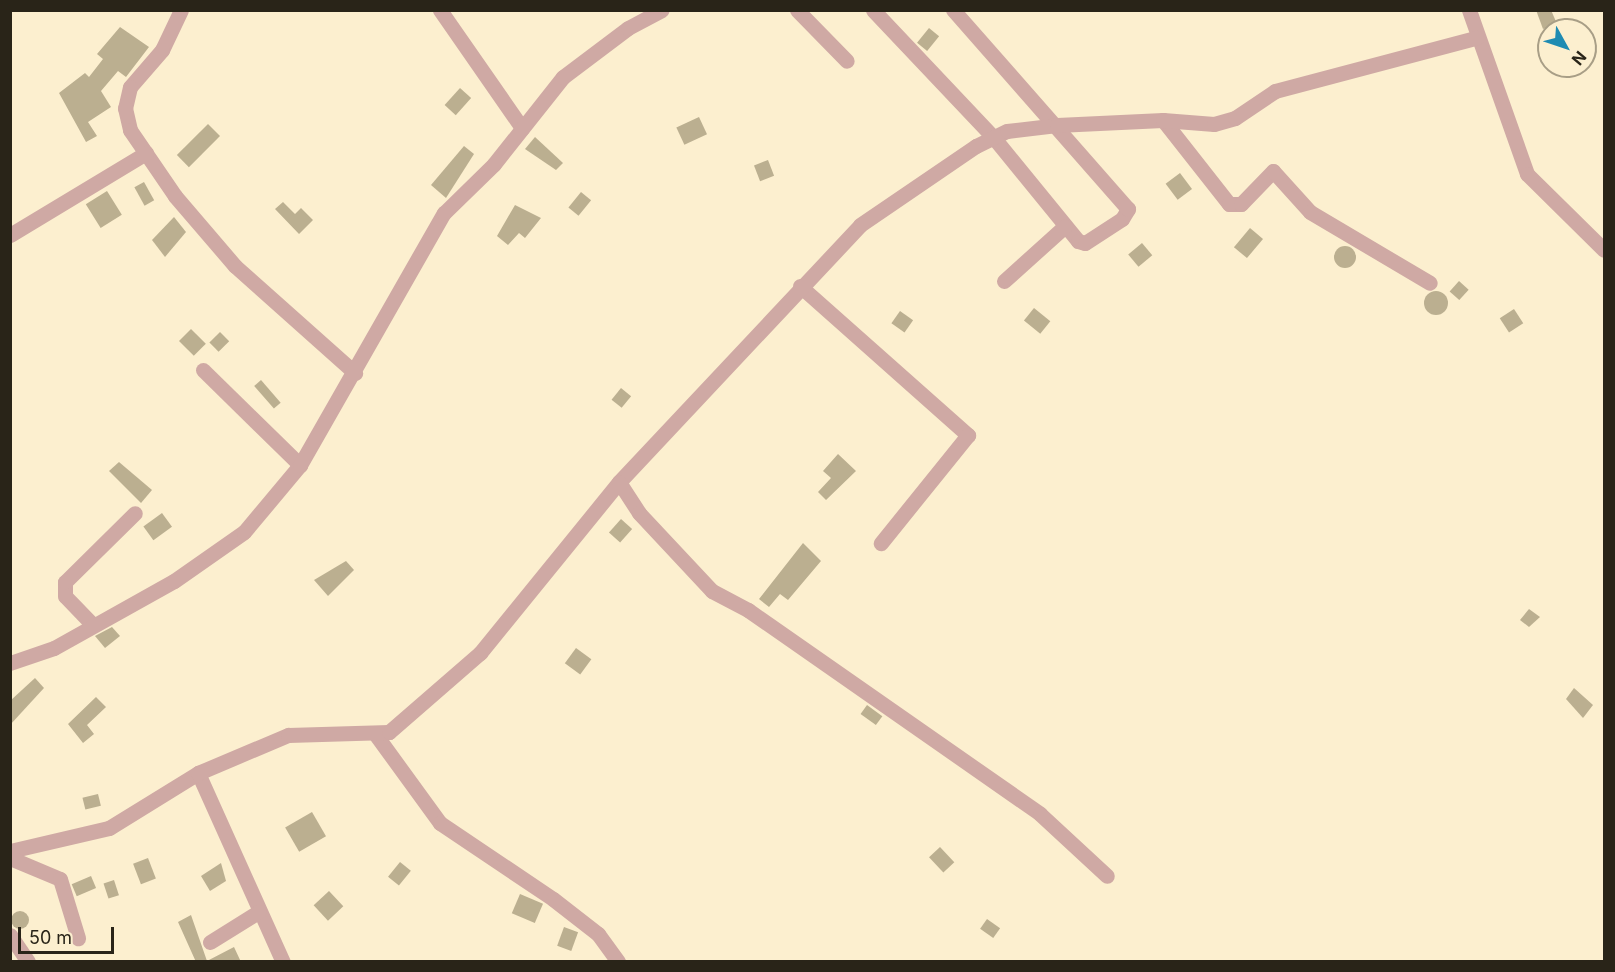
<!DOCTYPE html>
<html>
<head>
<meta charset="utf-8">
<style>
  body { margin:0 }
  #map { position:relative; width:1615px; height:972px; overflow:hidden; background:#fcefcf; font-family:Inter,sans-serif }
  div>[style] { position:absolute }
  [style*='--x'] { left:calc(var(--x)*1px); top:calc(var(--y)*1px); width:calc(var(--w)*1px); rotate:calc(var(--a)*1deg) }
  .building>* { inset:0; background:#bbaf90; transform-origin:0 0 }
  .round { border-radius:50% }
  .minor>* { height:15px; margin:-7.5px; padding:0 7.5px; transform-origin:7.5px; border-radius:7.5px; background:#cfa9a4 }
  span { translate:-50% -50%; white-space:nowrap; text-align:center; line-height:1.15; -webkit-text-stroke:4.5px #fcefcf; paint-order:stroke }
  .frame { position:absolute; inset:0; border:12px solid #292418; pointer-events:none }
  .north { position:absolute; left:1537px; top:18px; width:60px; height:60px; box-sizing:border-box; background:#fcefcf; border:2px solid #a89e86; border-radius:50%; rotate:130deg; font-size:16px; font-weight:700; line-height:24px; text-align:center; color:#292418 }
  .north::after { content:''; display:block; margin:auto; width:21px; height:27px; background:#1f8bb2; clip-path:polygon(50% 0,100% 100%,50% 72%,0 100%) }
  .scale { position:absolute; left:18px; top:927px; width:96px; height:27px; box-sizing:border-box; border:3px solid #292418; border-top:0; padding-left:8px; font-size:18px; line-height:21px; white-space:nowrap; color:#292418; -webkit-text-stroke:4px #fcefcf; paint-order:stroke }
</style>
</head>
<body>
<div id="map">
  <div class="building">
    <i style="clip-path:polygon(1536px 10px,1551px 10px,1557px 24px,1543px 29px)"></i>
    <i style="clip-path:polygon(120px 27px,149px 47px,126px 77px,118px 71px,101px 91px,111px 107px,88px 122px,97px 136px,86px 142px,59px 93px,85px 73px,89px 77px,103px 59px,97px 54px)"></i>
    <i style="left:929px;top:28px;width:13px;height:19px;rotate:39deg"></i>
    <i style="left:460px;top:88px;width:15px;height:23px;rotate:42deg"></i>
    <i style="left:699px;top:117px;width:19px;height:25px;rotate:65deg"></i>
    <i style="left:208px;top:124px;width:17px;height:44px;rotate:45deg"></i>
    <i style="clip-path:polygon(535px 137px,563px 163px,556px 170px,525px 149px)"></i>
    <i style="clip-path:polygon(464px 146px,474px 154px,446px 198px,431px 185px)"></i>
    <i style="left:768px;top:160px;width:17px;height:15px;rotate:69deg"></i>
    <i style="left:1180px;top:173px;width:20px;height:18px;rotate:53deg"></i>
    <i style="left:144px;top:182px;width:21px;height:11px;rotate:61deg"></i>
    <i style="left:107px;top:191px;width:28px;height:25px;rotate:58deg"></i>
    <i style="left:581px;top:192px;width:13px;height:20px;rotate:39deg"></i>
    <i style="clip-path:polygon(283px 202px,295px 214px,301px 208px,313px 220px,299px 234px,275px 209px)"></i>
    <i style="clip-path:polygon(515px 205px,541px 218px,525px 238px,519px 233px,508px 245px,497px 236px)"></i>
    <i style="clip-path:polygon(174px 217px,186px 232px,165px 257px,152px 240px)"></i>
    <i style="left:1250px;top:228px;width:17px;height:25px;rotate:40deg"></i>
    <i style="left:1142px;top:243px;width:16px;height:18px;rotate:50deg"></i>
    <i class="round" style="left:1334px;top:246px;width:22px;height:22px"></i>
    <i style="left:1459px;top:281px;width:13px;height:14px;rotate:42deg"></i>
    <i class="round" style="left:1424px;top:291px;width:24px;height:24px"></i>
    <i style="left:1034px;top:308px;width:21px;height:16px;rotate:39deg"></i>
    <i style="left:1514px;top:309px;width:17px;height:17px;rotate:57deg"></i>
    <i style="left:900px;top:311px;width:16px;height:15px;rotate:35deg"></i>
    <i style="left:191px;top:329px;width:21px;height:17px;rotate:45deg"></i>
    <i style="left:220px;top:332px;width:13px;height:15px;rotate:45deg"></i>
    <i style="left:261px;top:380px;width:30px;height:9px;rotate:49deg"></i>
    <i style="left:621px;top:388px;width:13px;height:15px;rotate:39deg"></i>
    <i style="clip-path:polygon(838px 454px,856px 471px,826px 500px,818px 492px,831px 478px,823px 471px)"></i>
    <i style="clip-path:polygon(119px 462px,152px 490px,141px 503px,109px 471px)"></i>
    <i style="left:162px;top:513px;width:17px;height:23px;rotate:54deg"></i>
    <i style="left:621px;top:519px;width:15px;height:18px;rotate:42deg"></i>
    <i style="clip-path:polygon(803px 543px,821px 561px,788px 600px,780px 594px,769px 607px,759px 599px)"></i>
    <i style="clip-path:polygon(346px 561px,354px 570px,328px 596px,314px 580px)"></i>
    <i style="clip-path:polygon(1529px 609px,1540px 617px,1529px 627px,1520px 620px)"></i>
    <i style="clip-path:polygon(112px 627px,120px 636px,105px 648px,95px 636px)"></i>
    <i style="left:576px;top:648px;width:19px;height:19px;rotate:36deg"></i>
    <i style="clip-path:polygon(35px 678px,44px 688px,10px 725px,10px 701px)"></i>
    <i style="clip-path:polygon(1574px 688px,1593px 705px,1583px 718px,1566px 699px)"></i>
    <i style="clip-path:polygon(96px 697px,106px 707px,87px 725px,94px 734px,83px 743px,68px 724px)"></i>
    <i style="left:867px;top:705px;width:19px;height:11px;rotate:36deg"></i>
    <i style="left:98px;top:794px;width:12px;height:16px;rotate:76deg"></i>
    <i style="left:312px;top:812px;width:28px;height:31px;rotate:60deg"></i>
    <i style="left:940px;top:847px;width:21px;height:15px;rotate:47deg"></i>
    <i style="left:148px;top:858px;width:22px;height:16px;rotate:69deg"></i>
    <i style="left:400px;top:862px;width:14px;height:19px;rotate:39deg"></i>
    <i style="clip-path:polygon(221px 863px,226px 881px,210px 891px,201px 876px)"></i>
    <i style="left:91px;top:876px;width:13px;height:21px;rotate:67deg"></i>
    <i style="left:114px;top:880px;width:16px;height:11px;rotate:72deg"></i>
    <i style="left:329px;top:891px;width:21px;height:21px;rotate:47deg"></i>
    <i style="left:520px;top:894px;width:25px;height:21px;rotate:23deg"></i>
    <i class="round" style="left:11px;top:911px;width:18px;height:18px"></i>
    <i style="clip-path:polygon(191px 915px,207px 961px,234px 947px,241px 962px,196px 962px,178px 922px)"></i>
    <i style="left:987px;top:919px;width:16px;height:12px;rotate:35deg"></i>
    <i style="left:564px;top:927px;width:15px;height:20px;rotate:20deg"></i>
  </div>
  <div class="minor">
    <i style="--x:181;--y:10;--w:44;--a:115.4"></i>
    <i style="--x:162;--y:50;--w:49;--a:130.9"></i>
    <i style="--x:130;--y:87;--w:22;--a:103"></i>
    <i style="--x:125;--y:108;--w:23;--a:77"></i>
    <i style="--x:130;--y:130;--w:80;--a:55.7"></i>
    <i style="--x:175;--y:196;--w:92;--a:49.4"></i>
    <i style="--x:235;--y:266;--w:161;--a:41.7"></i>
    <i style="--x:440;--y:10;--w:144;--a:55.2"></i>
    <i style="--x:797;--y:10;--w:71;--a:45.6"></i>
    <i style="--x:873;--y:10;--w:176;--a:46.6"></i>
    <i style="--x:994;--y:138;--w:133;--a:50.8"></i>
    <i style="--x:1078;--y:241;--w:7;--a:16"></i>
    <i style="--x:1085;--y:243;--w:44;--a:-33"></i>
    <i style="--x:1122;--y:219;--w:12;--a:-59"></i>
    <i style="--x:1128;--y:209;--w:265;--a:-131.3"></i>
    <i style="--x:1469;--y:10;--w:174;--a:70.5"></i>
    <i style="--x:1527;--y:174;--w:108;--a:44.6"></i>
    <i style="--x:1163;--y:120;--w:107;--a:51.8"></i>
    <i style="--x:1229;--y:204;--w:12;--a:0"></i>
    <i style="--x:1241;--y:204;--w:46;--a:-45.9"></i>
    <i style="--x:1273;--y:171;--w:55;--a:47.9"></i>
    <i style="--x:1310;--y:212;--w:139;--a:30.6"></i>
    <i style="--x:10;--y:235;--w:159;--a:-31.1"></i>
    <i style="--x:1004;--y:281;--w:82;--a:-42"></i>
    <i style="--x:800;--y:286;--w:225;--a:41.6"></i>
    <i style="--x:968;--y:435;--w:139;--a:128.9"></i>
    <i style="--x:203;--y:370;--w:136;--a:44.4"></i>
    <i style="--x:619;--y:482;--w:352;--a:-46.8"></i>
    <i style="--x:860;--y:225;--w:140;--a:-34.3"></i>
    <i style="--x:976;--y:146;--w:34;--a:-26"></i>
    <i style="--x:1007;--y:131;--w:50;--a:-6.8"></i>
    <i style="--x:1057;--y:125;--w:106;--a:-2.7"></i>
    <i style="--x:1163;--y:120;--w:51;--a:4.5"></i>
    <i style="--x:1214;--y:124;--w:22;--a:-16"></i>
    <i style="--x:1235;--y:118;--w:48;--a:-34"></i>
    <i style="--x:1275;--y:91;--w:208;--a:-14.8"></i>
    <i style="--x:91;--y:623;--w:37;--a:-134"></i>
    <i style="--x:65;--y:596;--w:14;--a:-90"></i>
    <i style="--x:65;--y:582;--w:98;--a:-44.6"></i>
    <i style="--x:10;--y:663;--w:46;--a:-18.8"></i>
    <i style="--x:54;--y:648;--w:137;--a:-29.2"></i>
    <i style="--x:174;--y:581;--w:85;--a:-35"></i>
    <i style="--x:244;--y:532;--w:87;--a:-50.1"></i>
    <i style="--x:300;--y:465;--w:290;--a:-60.3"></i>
    <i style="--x:444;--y:213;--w:70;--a:-44.4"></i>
    <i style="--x:494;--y:164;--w:111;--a:-51.6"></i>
    <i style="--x:563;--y:77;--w:81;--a:-37"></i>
    <i style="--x:628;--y:28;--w:38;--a:-28"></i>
    <i style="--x:376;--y:735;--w:109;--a:54"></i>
    <i style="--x:440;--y:823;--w:136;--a:33.9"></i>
    <i style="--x:553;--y:899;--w:57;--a:37.9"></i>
    <i style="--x:598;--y:934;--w:34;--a:54"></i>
    <i style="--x:198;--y:773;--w:207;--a:65.8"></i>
    <i style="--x:10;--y:851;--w:102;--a:-13.1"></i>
    <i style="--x:109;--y:828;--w:105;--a:-31.7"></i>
    <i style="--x:198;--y:773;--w:98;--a:-22.9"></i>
    <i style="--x:288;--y:735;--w:101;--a:-1.7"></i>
    <i style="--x:389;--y:732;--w:121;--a:-41"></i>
    <i style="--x:480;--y:653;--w:220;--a:-50.9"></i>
    <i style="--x:619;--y:482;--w:37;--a:57"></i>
    <i style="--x:639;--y:513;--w:107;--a:46.9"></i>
    <i style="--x:712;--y:591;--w:41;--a:27.8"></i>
    <i style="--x:748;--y:610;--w:356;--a:34.9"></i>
    <i style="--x:1040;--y:814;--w:91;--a:42.8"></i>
    <i style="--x:10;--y:858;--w:54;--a:22.8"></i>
    <i style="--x:60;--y:879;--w:62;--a:73"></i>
    <i style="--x:10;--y:935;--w:32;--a:56"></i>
    <i style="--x:210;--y:942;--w:57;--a:-32"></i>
  </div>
  <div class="frame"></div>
  <div class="north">N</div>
  <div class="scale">50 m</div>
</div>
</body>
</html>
